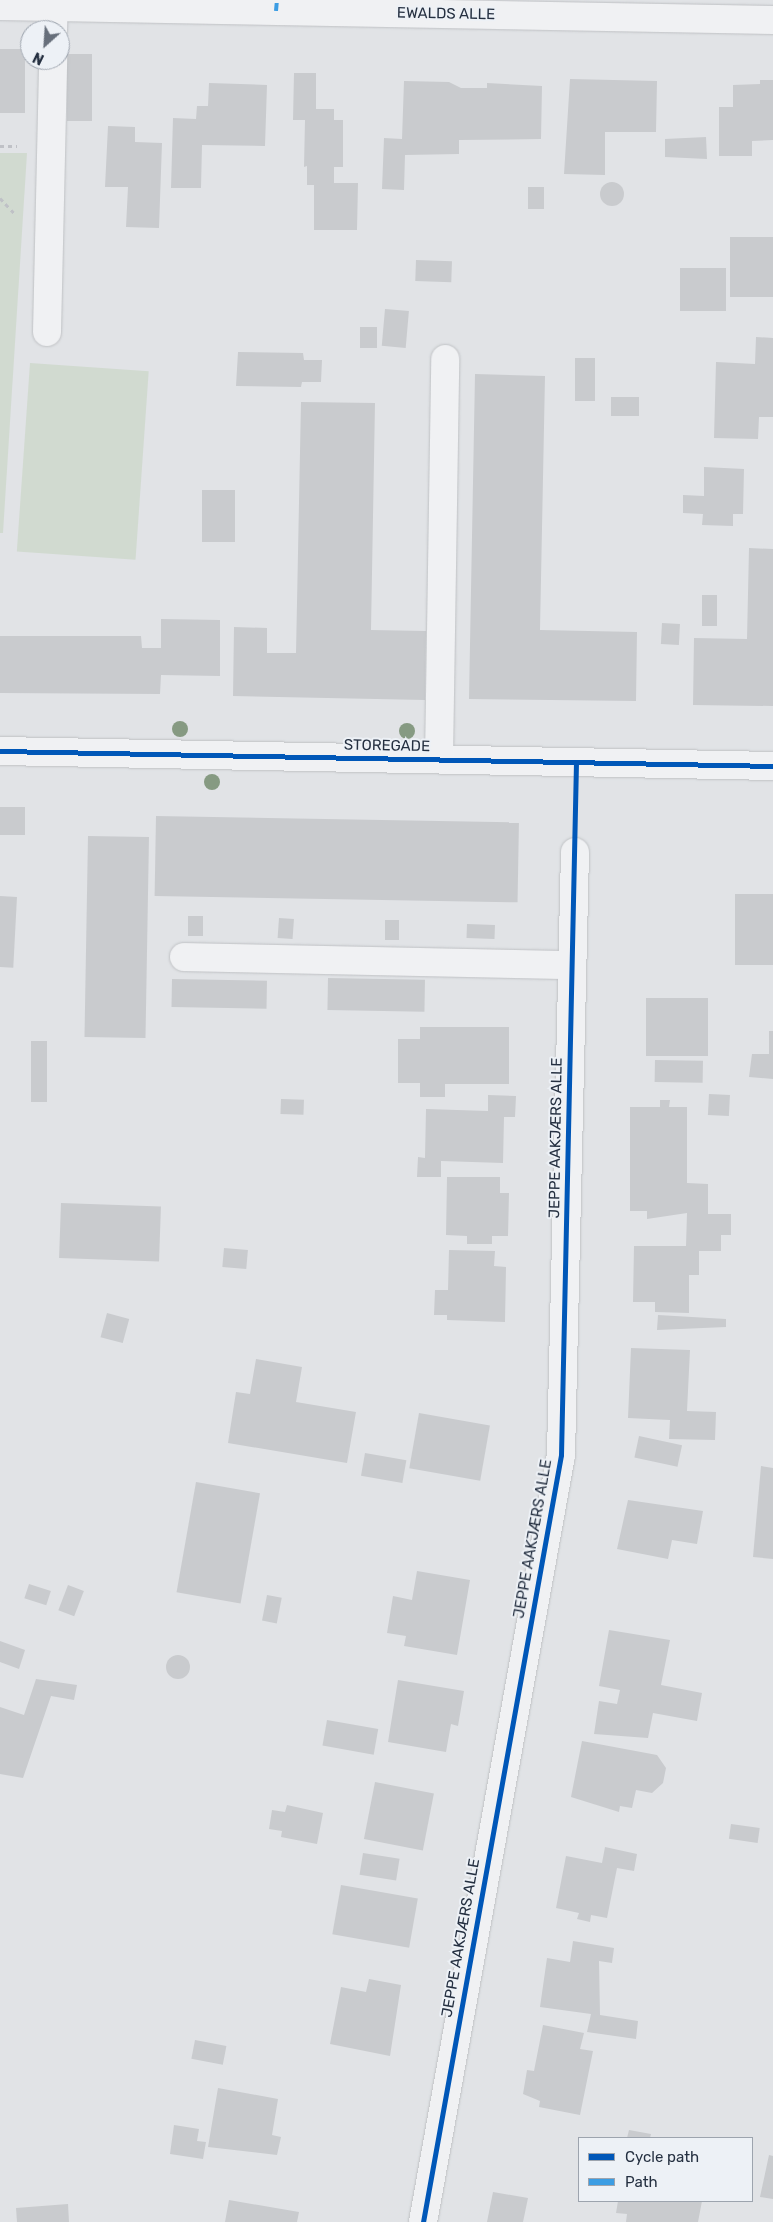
<!DOCTYPE html>
<html>
<head>
<meta charset="utf-8">
<style>
  body { margin:0 }
  #map { position:relative; width:773px; height:2222px; overflow:hidden; background:#e1e3e6; font-family:Rubik,sans-serif }
  div>[style] { position:absolute }
  [style*='--x'] { left:calc(var(--x)*1px); top:calc(var(--y)*1px); width:calc(var(--w)*1px); rotate:calc(var(--a)*1deg) }
  .green>* { inset:0; background:#d1dad0; transform-origin:0 0 }
  .building>* { inset:0; background:#c9cbce; transform-origin:0 0 }
  .round { border-radius:50% }
  .path>* { height:3px; margin-top:-1.5px; transform-origin:0; background:repeating-linear-gradient(90deg,#bfc1c6 0 4px,transparent 0 8px) }
  .roads { filter:drop-shadow(0 0 1px #bfc1c4) drop-shadow(0 0 1px #bfc1c4) }
  .minor>* { height:28px; margin:-14px; padding:0 14px; transform-origin:14px; border-radius:14px; background:#f0f1f3 }
  .quiet>* { height:4px; margin-top:-2px; transform-origin:0; background:repeating-linear-gradient(90deg,#3c9de3 0 8px,transparent 0 12px) }
  .cycleway>* { height:5px; margin:-2.5px; padding:0 2.5px; transform-origin:2.5px; border-radius:2.5px; background:#0057b8 }
  .trees>* { width:16px; height:16px; margin:-8px; border-radius:50%; background:#869a82 }
  span { translate:-50% -50%; white-space:nowrap; text-align:center; line-height:1.15; -webkit-text-stroke:4px #edf1f6; paint-order:stroke }
  .street-label { font-size:15px; color:#253041 }
  .legend { position:absolute; left:578px; top:2137px; width:175px; height:65px; box-sizing:border-box; background:#edf1f6; border:1px solid #9da4ae; margin:0; padding:6px 9px; list-style:none; font-size:15px; color:#253041 }
  .legend li { display:flex; align-items:center; gap:10px; height:25px }
  .legend b { width:25px; border:1px solid #9da4ae }
  .north { position:absolute; left:20px; top:20px; width:50px; height:50px; box-sizing:border-box; background:#edf1f6; border:1px solid #9da4ae; border-radius:50%; rotate:206deg; font-size:14px; font-weight:700; line-height:20px; text-align:center; color:#253041 }
  .north::after { content:''; display:block; margin:auto; width:18px; height:22px; background:#676f7b; clip-path:polygon(50% 0,100% 100%,50% 72%,0 100%) }
</style>
</head>
<body>
<div id="map">
  <div class="green">
    <i style="clip-path:polygon(0 153px,27px 153px,3px 533px,0 533px)"></i>
    <i style="left:30px;top:363px;width:119px;height:189px;rotate:4deg"></i>
  </div>
  <div class="building">
    <i style="left:0;top:49px;width:25px;height:64px"></i>
    <i style="left:67px;top:54px;width:25px;height:67px"></i>
    <i style="clip-path:polygon(294px 73px,316px 73px,316px 109px,334px 109px,334px 120px,343px 120px,343px 167px,334px 167px,334px 183px,358px 183px,357px 230px,314px 230px,314px 185px,307px 185px,307px 166px,304px 167px,305px 120px,293px 120px)"></i>
    <i style="clip-path:polygon(570px 79px,657px 81px,656px 132px,605px 132px,605px 175px,564px 174px)"></i>
    <i style="clip-path:polygon(760px 80px,773px 80px,773px 140px,752px 141px,752px 156px,719px 156px,719px 107px,733px 107px,733px 85px,760px 84px)"></i>
    <i style="clip-path:polygon(404px 81px,449px 82px,461px 88px,487px 88px,487px 83px,542px 86px,541px 139px,459px 140px,459px 154px,405px 155px,404px 190px,382px 189px,384px 138px,402px 139px)"></i>
    <i style="clip-path:polygon(209px 83px,267px 85px,265px 146px,202px 145px,201px 188px,171px 188px,173px 118px,196px 119px,197px 106px,208px 106px)"></i>
    <i style="clip-path:polygon(108px 126px,135px 127px,135px 142px,162px 143px,159px 228px,126px 227px,128px 187px,105px 187px)"></i>
    <i style="clip-path:polygon(706px 137px,707px 159px,665px 157px,665px 139px)"></i>
    <i class="round" style="left:600px;top:182px;width:24px;height:24px"></i>
    <i style="left:528px;top:187px;width:16px;height:22px"></i>
    <i style="left:730px;top:237px;width:43px;height:60px"></i>
    <i style="left:416px;top:260px;width:36px;height:21px;rotate:2deg"></i>
    <i style="left:680px;top:268px;width:46px;height:43px"></i>
    <i style="left:385px;top:309px;width:24px;height:37px;rotate:5deg"></i>
    <i style="left:360px;top:327px;width:17px;height:21px"></i>
    <i style="clip-path:polygon(756px 337px,773px 338px,773px 417px,759px 417px,758px 439px,714px 438px,716px 362px,755px 364px)"></i>
    <i style="clip-path:polygon(238px 352px,303px 353px,304px 360px,322px 360px,321px 382px,302px 382px,301px 387px,236px 386px)"></i>
    <i style="left:575px;top:358px;width:20px;height:43px"></i>
    <i style="clip-path:polygon(475px 374px,545px 376px,540px 630px,637px 632px,636px 701px,469px 699px)"></i>
    <i style="left:611px;top:397px;width:28px;height:19px"></i>
    <i style="clip-path:polygon(301px 402px,375px 403px,371px 630px,426px 631px,425px 700px,233px 696px,234px 627px,267px 628px,267px 653px,296px 653px)"></i>
    <i style="clip-path:polygon(704px 467px,744px 469px,743px 514px,733px 514px,733px 526px,702px 525px,703px 514px,683px 513px,683px 495px,704px 496px)"></i>
    <i style="left:202px;top:490px;width:33px;height:52px"></i>
    <i style="clip-path:polygon(749px 548px,773px 549px,773px 706px,693px 705px,694px 638px,747px 639px)"></i>
    <i style="left:702px;top:595px;width:15px;height:31px"></i>
    <i style="clip-path:polygon(161px 619px,220px 620px,220px 676px,161px 675px,160px 694px,0 693px,0 636px,141px 636px,142px 648px,161px 648px)"></i>
    <i style="left:662px;top:623px;width:18px;height:21px;rotate:3deg"></i>
    <i style="left:0;top:807px;width:25px;height:28px"></i>
    <i style="left:156px;top:816px;width:363px;height:80px;rotate:1deg"></i>
    <i style="left:88px;top:836px;width:61px;height:201px;rotate:1deg"></i>
    <i style="left:735px;top:894px;width:38px;height:71px"></i>
    <i style="left:0;top:896px;width:17px;height:71px;rotate:3deg"></i>
    <i style="left:188px;top:916px;width:15px;height:20px"></i>
    <i style="left:279px;top:918px;width:15px;height:20px;rotate:4deg"></i>
    <i style="left:385px;top:920px;width:14px;height:20px"></i>
    <i style="left:467px;top:924px;width:28px;height:14px;rotate:2deg"></i>
    <i style="left:328px;top:978px;width:97px;height:32px;rotate:1deg"></i>
    <i style="left:172px;top:979px;width:95px;height:28px;rotate:1deg"></i>
    <i style="left:646px;top:998px;width:62px;height:58px"></i>
    <i style="clip-path:polygon(420px 1027px,509px 1027px,509px 1084px,445px 1084px,445px 1097px,420px 1097px,420px 1083px,398px 1083px,398px 1039px,420px 1039px)"></i>
    <i style="clip-path:polygon(769px 1031px,773px 1031px,773px 1079px,749px 1077px,752px 1054px,769px 1054px)"></i>
    <i style="left:31px;top:1041px;width:16px;height:61px"></i>
    <i style="left:655px;top:1060px;width:48px;height:22px;rotate:1deg"></i>
    <i style="left:709px;top:1094px;width:21px;height:21px;rotate:3deg"></i>
    <i style="clip-path:polygon(488px 1095px,516px 1096px,515px 1117px,504px 1117px,503px 1163px,441px 1161px,441px 1177px,417px 1177px,418px 1157px,425px 1158px,426px 1109px,488px 1111px)"></i>
    <i style="left:281px;top:1099px;width:23px;height:15px;rotate:2deg"></i>
    <i style="clip-path:polygon(660px 1100px,670px 1100px,669px 1107px,687px 1107px,687px 1183px,708px 1184px,708px 1214px,731px 1214px,731px 1235px,721px 1235px,721px 1251px,699px 1251px,699px 1275px,689px 1275px,689px 1313px,655px 1312px,655px 1302px,633px 1302px,634px 1246px,686px 1246px,687px 1213px,647px 1219px,647px 1211px,630px 1211px,630px 1107px,660px 1107px)"></i>
    <i style="clip-path:polygon(447px 1177px,500px 1177px,500px 1193px,509px 1193px,508px 1236px,492px 1236px,492px 1244px,467px 1244px,467px 1236px,446px 1235px)"></i>
    <i style="left:61px;top:1203px;width:100px;height:55px;rotate:2deg"></i>
    <i style="left:224px;top:1248px;width:24px;height:19px;rotate:5deg"></i>
    <i style="clip-path:polygon(449px 1250px,495px 1251px,494px 1266px,506px 1267px,505px 1322px,447px 1320px,447px 1315px,434px 1315px,435px 1290px,448px 1290px)"></i>
    <i style="left:107px;top:1313px;width:23px;height:25px;rotate:15deg"></i>
    <i style="clip-path:polygon(658px 1315px,726px 1319px,726px 1327px,657px 1330px)"></i>
    <i style="clip-path:polygon(631px 1348px,690px 1350px,687px 1411px,716px 1412px,715px 1440px,669px 1439px,670px 1420px,628px 1418px)"></i>
    <i style="clip-path:polygon(256px 1359px,302px 1367px,296px 1402px,356px 1412px,347px 1463px,228px 1443px,236px 1392px,250px 1394px)"></i>
    <i style="left:419px;top:1413px;width:72px;height:56px;rotate:10deg"></i>
    <i style="left:639px;top:1436px;width:44px;height:22px;rotate:12deg"></i>
    <i style="left:365px;top:1453px;width:42px;height:23px;rotate:10deg"></i>
    <i style="clip-path:polygon(761px 1466px,773px 1468px,773px 1559px,753px 1557px)"></i>
    <i style="left:196px;top:1482px;width:65px;height:112px;rotate:10deg"></i>
    <i style="clip-path:polygon(628px 1500px,703px 1511px,697px 1544px,672px 1540px,668px 1559px,617px 1549px)"></i>
    <i style="clip-path:polygon(417px 1571px,470px 1580px,457px 1655px,404px 1646px,406px 1636px,387px 1633px,393px 1596px,412px 1600px)"></i>
    <i style="left:29px;top:1584px;width:23px;height:15px;rotate:18deg"></i>
    <i style="left:68px;top:1585px;width:17px;height:27px;rotate:21deg"></i>
    <i style="left:267px;top:1595px;width:15px;height:26px;rotate:11deg"></i>
    <i style="clip-path:polygon(609px 1630px,670px 1640px,661px 1685px,702px 1693px,697px 1721px,653px 1713px,648px 1738px,594px 1734px,599px 1701px,617px 1704px,620px 1690px,599px 1686px)"></i>
    <i style="clip-path:polygon(0 1641px,25px 1650px,19px 1669px,0 1662px)"></i>
    <i class="round" style="left:166px;top:1655px;width:24px;height:24px"></i>
    <i style="clip-path:polygon(36px 1679px,77px 1685px,74px 1700px,51px 1696px,23px 1778px,0 1774px,0 1707px,24px 1715px)"></i>
    <i style="clip-path:polygon(398px 1680px,464px 1691px,458px 1726px,451px 1724px,446px 1752px,388px 1742px)"></i>
    <i style="left:327px;top:1720px;width:52px;height:26px;rotate:10deg"></i>
    <i style="clip-path:polygon(582px 1741px,657px 1755px,666px 1768px,663px 1783px,652px 1793px,636px 1790px,632px 1808px,620px 1806px,619px 1812px,571px 1797px)"></i>
    <i style="left:375px;top:1782px;width:60px;height:58px;rotate:11deg"></i>
    <i style="clip-path:polygon(287px 1805px,323px 1813px,317px 1844px,281px 1837px,282px 1831px,269px 1829px,272px 1810px,285px 1812px)"></i>
    <i style="left:731px;top:1824px;width:29px;height:15px;rotate:8deg"></i>
    <i style="clip-path:polygon(605px 1847px,637px 1854px,634px 1871px,617px 1868px,607px 1918px,591px 1915px,590px 1922px,577px 1919px,579px 1913px,556px 1908px,566px 1856px,602px 1863px)"></i>
    <i style="left:363px;top:1853px;width:37px;height:22px;rotate:9deg"></i>
    <i style="left:341px;top:1885px;width:78px;height:50px;rotate:10deg"></i>
    <i style="clip-path:polygon(573px 1941px,614px 1948px,612px 1963px,599px 1961px,600px 2015px,638px 2021px,636px 2039px,587px 2032px,591px 2014px,540px 2007px,547px 1958px,570px 1962px)"></i>
    <i style="clip-path:polygon(369px 1979px,401px 1985px,390px 2056px,330px 2044px,341px 1987px,366px 1992px)"></i>
    <i style="clip-path:polygon(543px 2025px,584px 2033px,580px 2049px,593px 2051px,580px 2115px,539px 2107px,540px 2101px,523px 2094px,527px 2070px,534px 2071px)"></i>
    <i style="left:195px;top:2040px;width:32px;height:19px;rotate:11deg"></i>
    <i style="clip-path:polygon(218px 2088px,278px 2099px,272px 2135px,281px 2137px,277px 2155px,208px 2147px)"></i>
    <i style="clip-path:polygon(174px 2125px,199px 2129px,197px 2141px,206px 2142px,203px 2159px,170px 2154px)"></i>
    <i style="clip-path:polygon(629px 2130px,651px 2134px,650px 2138px,627px 2138px)"></i>
    <i style="clip-path:polygon(769px 2155px,773px 2156px,773px 2199px,760px 2197px)"></i>
    <i style="clip-path:polygon(493px 2192px,528px 2198px,523px 2222px,487px 2222px)"></i>
    <i style="clip-path:polygon(229px 2200px,299px 2212px,297px 2222px,225px 2222px)"></i>
    <i style="clip-path:polygon(618px 2201px,702px 2201px,698px 2222px,626px 2222px,627px 2214px,616px 2213px)"></i>
    <i style="clip-path:polygon(68px 2204px,69px 2222px,17px 2222px,16px 2208px)"></i>
  </div>
  <div class="path">
    <i style="--x:0;--y:146;--w:17;--a:0"></i>
    <i style="--x:0;--y:198;--w:22;--a:47"></i>
  </div>
  <div class="roads">
    <div class="minor">
      <i style="--x:0;--y:6;--w:773;--a:1.04"></i>
      <i style="--x:53;--y:30;--w:23;--a:-88"></i>
      <i style="--x:47;--y:332;--w:272;--a:-88.7"></i>
      <i style="--x:0;--y:751;--w:773;--a:1.11"></i>
      <i style="--x:439;--y:759;--w:400;--a:-89.1"></i>
      <i style="--x:184;--y:957;--w:388;--a:1.2"></i>
      <i style="--x:423;--y:2222;--w:779;--a:-79.8"></i>
      <i style="--x:561;--y:1455;--w:603;--a:-88.67"></i>
    </div>
  </div>
  <div class="quiet">
    <i style="--x:276;--y:11;--w:11;--a:-85"></i>
  </div>
  <div class="cycleway">
    <i style="--x:0;--y:751;--w:773;--a:1.11"></i>
    <i style="--x:423;--y:2222;--w:779;--a:-79.8"></i>
    <i style="--x:561;--y:1455;--w:693;--a:-88.76"></i>
  </div>
  <div class="trees">
    <i style="left:180px;top:729px"></i>
    <i style="left:407px;top:731px"></i>
    <i style="left:212px;top:782px"></i>
  </div>
  <div class="street-label">
    <span style="left:446px;top:14px;rotate:1deg">EWALDS ALLE</span>
    <span style="left:387px;top:746px;rotate:1deg">STOREGADE</span>
    <span style="left:556px;top:1138px;rotate:-89deg">JEPPE AAKJÆRS ALLE</span>
    <span style="left:533px;top:1539px;rotate:-80deg">JEPPE AAKJÆRS ALLE</span>
    <span style="left:461px;top:1938px;rotate:-80deg">JEPPE AAKJÆRS ALLE</span>
  </div>
  <ul class="legend">
  <li><b style="height:6px;background:#0057b8"></b>Cycle path</li>
  <li><b style="height:6px;background:#3c9de3"></b>Path</li>
  </ul>
  <div class="north">N</div>
</div>
</body>
</html>
